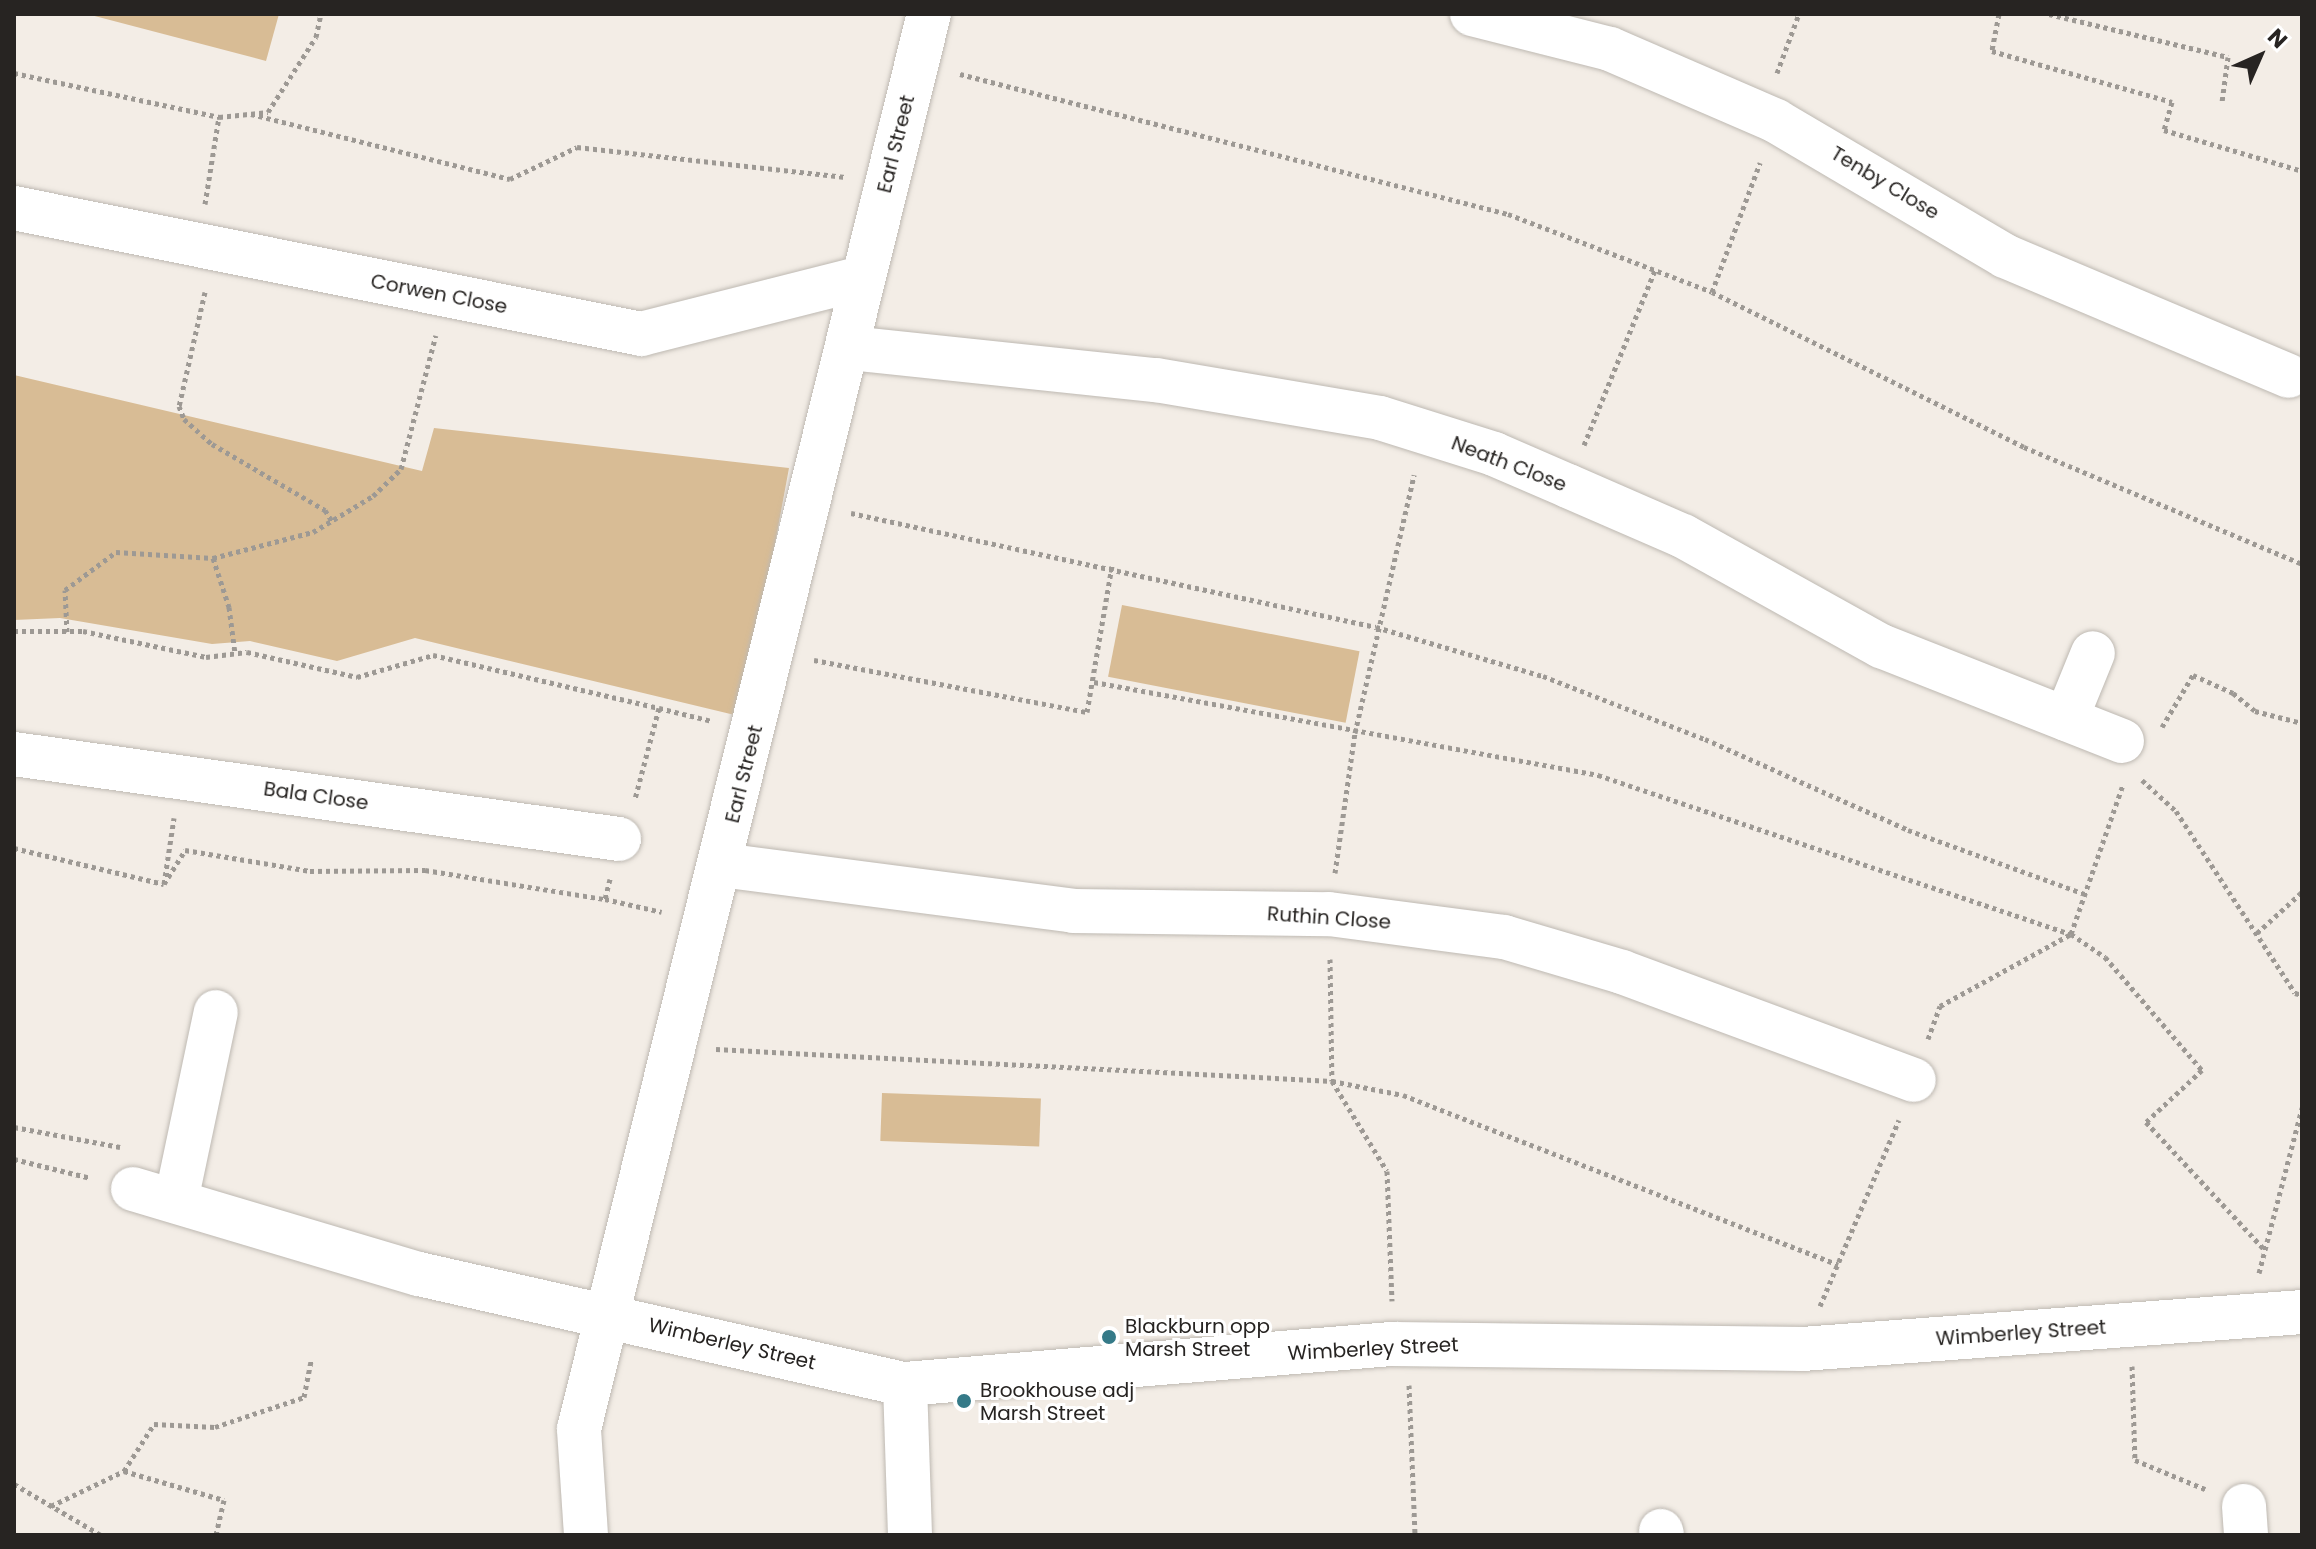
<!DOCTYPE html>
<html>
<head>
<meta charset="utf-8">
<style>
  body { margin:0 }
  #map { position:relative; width:2316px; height:1549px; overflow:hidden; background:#f3ede6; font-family:Poppins,sans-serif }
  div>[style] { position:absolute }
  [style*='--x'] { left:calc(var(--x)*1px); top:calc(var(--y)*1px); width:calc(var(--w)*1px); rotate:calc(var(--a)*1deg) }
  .green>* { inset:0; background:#d8bc95; transform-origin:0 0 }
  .path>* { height:5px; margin-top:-2.5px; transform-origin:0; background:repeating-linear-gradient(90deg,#9d9994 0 4px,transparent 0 8px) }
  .roads { filter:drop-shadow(0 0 2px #beb9b2) drop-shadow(0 0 2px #beb9b2) }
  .minor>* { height:44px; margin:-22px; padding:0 22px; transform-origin:22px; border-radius:22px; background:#fff }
  .dots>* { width:22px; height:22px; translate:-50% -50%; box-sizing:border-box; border:4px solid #fff; border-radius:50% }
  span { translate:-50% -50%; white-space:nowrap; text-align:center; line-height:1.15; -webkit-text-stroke:6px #fff; paint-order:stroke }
  .street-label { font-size:20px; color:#272422 }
  .poi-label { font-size:20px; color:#272422 }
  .left { translate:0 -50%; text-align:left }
  .frame { position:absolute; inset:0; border:16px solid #272422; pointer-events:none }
  .north { position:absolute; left:2220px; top:16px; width:80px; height:80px; -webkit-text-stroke:6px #fff; paint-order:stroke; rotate:45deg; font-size:22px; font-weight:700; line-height:32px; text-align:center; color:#272422 }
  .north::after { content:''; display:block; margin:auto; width:28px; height:36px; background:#272422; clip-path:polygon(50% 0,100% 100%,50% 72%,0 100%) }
</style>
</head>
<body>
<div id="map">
  <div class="green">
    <i style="clip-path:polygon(87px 14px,279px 14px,266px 61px)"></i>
    <i style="clip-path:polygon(14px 375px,422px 471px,434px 428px,789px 468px,743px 717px,415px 638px,337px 661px,250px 641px,212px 644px,60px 618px,14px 620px)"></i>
    <i style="left:1122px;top:605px;width:242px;height:73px;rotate:11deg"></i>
    <i style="left:882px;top:1093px;width:159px;height:48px;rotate:2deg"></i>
  </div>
  <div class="path">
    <i style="--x:1999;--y:14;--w:38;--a:101"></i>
    <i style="--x:1992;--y:51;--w:187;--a:15.8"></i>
    <i style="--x:2172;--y:102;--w:29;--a:106"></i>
    <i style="--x:2164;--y:130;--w:144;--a:16.5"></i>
    <i style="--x:2049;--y:14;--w:184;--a:13.5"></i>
    <i style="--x:2228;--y:57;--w:45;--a:97.6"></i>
    <i style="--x:14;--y:73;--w:210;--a:12.1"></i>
    <i style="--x:219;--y:117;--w:49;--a:-5.8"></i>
    <i style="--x:268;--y:112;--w:89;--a:-57.4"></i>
    <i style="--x:316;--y:37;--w:24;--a:-78"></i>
    <i style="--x:1777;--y:73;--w:63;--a:-69.6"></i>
    <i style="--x:960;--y:74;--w:566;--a:14.33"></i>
    <i style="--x:1508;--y:214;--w:218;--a:20.9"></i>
    <i style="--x:1712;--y:292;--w:348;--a:26.4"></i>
    <i style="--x:2024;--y:447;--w:302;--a:22.8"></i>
    <i style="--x:251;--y:114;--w:267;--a:14.1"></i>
    <i style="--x:510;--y:179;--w:74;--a:-25.5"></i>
    <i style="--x:577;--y:147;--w:270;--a:6.4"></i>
    <i style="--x:205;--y:204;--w:88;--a:-80.9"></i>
    <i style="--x:205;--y:292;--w:117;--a:102.8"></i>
    <i style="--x:179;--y:406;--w:14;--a:69"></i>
    <i style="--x:184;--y:419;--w:38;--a:42"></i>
    <i style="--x:212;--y:444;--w:131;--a:30.3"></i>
    <i style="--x:325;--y:510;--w:13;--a:58"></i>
    <i style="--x:1712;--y:292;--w:138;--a:-69.6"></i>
    <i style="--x:1584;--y:445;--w:191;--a:-67.9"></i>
    <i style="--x:851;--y:513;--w:537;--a:12.25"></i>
    <i style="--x:1376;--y:627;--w:174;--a:16.4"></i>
    <i style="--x:1543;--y:676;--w:174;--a:21.3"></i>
    <i style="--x:1705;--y:739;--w:222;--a:24.1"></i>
    <i style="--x:1908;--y:830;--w:188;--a:19.9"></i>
    <i style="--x:213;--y:558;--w:103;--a:-14.6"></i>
    <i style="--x:313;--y:532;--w:70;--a:-31"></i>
    <i style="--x:373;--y:496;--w:39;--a:-44"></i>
    <i style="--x:401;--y:469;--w:138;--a:-75.4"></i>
    <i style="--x:14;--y:631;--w:69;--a:0"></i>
    <i style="--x:83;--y:631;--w:126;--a:11.9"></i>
    <i style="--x:206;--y:657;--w:41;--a:-7"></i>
    <i style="--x:247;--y:652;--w:113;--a:12.8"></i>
    <i style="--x:357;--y:677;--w:79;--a:-16.1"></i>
    <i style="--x:433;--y:655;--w:232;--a:13.2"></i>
    <i style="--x:659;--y:708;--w:94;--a:104.8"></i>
    <i style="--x:67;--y:632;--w:42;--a:-92.7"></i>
    <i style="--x:65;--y:590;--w:64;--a:-36.7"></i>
    <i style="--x:116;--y:552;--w:97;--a:3.5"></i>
    <i style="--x:213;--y:558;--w:52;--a:71.9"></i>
    <i style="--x:229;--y:607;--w:46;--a:82.6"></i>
    <i style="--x:814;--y:660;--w:278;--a:10.8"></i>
    <i style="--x:1087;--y:712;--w:148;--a:-80.3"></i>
    <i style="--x:1094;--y:682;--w:513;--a:10.45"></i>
    <i style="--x:1598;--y:775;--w:499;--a:18.6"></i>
    <i style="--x:2071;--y:934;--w:41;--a:34.1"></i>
    <i style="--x:2105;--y:957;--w:149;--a:49.4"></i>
    <i style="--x:2202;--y:1070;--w:76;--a:137.1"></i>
    <i style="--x:2146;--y:1122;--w:175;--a:47.1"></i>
    <i style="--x:659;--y:708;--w:55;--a:13.8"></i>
    <i style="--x:2162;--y:727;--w:61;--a:-59.2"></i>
    <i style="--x:2193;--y:675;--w:44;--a:24.2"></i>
    <i style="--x:2233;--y:693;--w:28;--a:39"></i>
    <i style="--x:2255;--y:711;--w:49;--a:14.3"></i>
    <i style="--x:2142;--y:780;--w:46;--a:42.4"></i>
    <i style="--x:2176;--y:811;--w:217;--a:56.8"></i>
    <i style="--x:2295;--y:993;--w:7;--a:16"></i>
    <i style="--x:14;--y:848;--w:154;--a:13.5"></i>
    <i style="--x:164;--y:884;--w:67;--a:-81.4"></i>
    <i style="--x:1335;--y:873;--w:141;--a:-81.9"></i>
    <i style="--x:1355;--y:733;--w:265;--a:-77.1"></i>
    <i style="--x:610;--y:879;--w:21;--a:104"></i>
    <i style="--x:605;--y:899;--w:58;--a:12.8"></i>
    <i style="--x:164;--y:884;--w:40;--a:-58"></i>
    <i style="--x:185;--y:850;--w:127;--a:9.5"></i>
    <i style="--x:310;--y:871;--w:115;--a:-0.5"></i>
    <i style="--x:425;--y:870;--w:182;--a:9.2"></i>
    <i style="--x:2257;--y:933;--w:61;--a:-42.3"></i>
    <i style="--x:1330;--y:959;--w:122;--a:89.1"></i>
    <i style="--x:1332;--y:1081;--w:105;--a:58.6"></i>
    <i style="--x:1387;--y:1171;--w:130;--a:87.8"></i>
    <i style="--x:1928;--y:1039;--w:35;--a:-70"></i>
    <i style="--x:1940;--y:1006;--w:149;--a:-28.8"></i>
    <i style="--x:2071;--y:934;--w:158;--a:-70.8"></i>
    <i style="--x:716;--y:1049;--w:617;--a:2.97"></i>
    <i style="--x:1332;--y:1081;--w:72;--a:11.2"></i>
    <i style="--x:1403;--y:1095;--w:467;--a:21.3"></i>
    <i style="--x:14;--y:1127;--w:108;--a:10.7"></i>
    <i style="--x:14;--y:1159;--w:79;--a:13.9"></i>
    <i style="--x:2259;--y:1273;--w:171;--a:-75.4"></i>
    <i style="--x:1820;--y:1306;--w:202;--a:-67"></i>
    <i style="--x:2132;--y:1366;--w:94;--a:88.2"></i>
    <i style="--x:2135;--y:1460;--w:76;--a:22.5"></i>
    <i style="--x:1409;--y:1385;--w:150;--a:87.7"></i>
    <i style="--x:124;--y:1471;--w:104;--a:16.2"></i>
    <i style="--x:224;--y:1500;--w:36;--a:103"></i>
    <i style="--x:14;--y:1484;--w:101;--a:30.4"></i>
    <i style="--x:51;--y:1506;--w:81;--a:-25.6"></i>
    <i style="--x:124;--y:1471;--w:56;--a:-57.4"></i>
    <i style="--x:154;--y:1424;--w:61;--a:2.8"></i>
    <i style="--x:215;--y:1427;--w:94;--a:-18.6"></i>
    <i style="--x:304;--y:1397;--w:38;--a:-79"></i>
  </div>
  <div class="roads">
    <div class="minor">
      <i style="--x:1472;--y:14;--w:142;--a:14.2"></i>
      <i style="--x:1610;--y:49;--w:181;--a:23.4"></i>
      <i style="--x:1776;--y:121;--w:266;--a:30.5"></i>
      <i style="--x:2005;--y:256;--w:308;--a:22.9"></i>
      <i style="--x:14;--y:208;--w:640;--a:11.36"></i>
      <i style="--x:641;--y:334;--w:228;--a:-14.2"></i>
      <i style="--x:849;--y:348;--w:309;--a:6"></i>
      <i style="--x:1156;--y:380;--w:227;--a:9.6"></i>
      <i style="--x:1380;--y:418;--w:120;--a:17.5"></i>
      <i style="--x:1494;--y:454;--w:81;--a:23.4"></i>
      <i style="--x:1568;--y:486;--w:125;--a:23.5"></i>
      <i style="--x:1683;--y:536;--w:227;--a:29.1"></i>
      <i style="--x:1881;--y:646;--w:259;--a:21.5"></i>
      <i style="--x:2066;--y:719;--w:71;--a:-67.8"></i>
      <i style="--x:14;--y:754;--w:611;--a:8"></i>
      <i style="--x:721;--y:865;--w:355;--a:7.4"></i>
      <i style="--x:1073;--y:911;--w:256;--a:0.7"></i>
      <i style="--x:1329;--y:914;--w:177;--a:7.5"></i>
      <i style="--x:1504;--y:937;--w:123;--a:16.5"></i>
      <i style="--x:1622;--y:972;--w:311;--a:20.3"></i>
      <i style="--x:133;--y:1189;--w:298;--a:16.6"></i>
      <i style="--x:419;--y:1274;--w:498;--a:12.8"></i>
      <i style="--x:905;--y:1384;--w:491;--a:-4.7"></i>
      <i style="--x:1394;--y:1344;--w:408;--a:0.7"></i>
      <i style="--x:1802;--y:1349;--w:501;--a:-4.23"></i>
      <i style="--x:176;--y:1201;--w:193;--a:-78.1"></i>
      <i style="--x:905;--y:1384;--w:151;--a:88.1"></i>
      <i style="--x:2244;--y:1506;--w:29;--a:86"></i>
      <i style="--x:1661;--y:1531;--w:4;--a:76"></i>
      <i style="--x:586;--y:1535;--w:106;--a:-93.8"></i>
      <i style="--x:579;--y:1429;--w:1458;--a:-76.11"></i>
    </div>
  </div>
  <div class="dots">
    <i style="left:1109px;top:1337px;background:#357a88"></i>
    <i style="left:964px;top:1401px;background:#357a88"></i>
  </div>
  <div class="street-label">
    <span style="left:896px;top:144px;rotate:-76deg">Earl Street</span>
    <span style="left:1885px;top:183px;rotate:31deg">Tenby Close</span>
    <span style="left:439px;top:294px;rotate:11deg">Corwen Close</span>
    <span style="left:1509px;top:464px;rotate:21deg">Neath Close</span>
    <span style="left:744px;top:774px;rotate:-76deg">Earl Street</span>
    <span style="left:316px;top:796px;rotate:8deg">Bala Close</span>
    <span style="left:1329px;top:918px;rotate:4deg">Ruthin Close</span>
    <span style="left:2021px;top:1333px;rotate:-4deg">Wimberley Street</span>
    <span style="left:732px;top:1344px;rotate:13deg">Wimberley Street</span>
    <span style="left:1373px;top:1349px;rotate:-3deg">Wimberley Street</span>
  </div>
  <div class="poi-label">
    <span class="left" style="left:1125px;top:1338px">Blackburn opp<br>Marsh Street</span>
    <span class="left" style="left:980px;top:1402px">Brookhouse adj<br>Marsh Street</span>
  </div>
  <div class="frame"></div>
  <div class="north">N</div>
</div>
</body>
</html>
